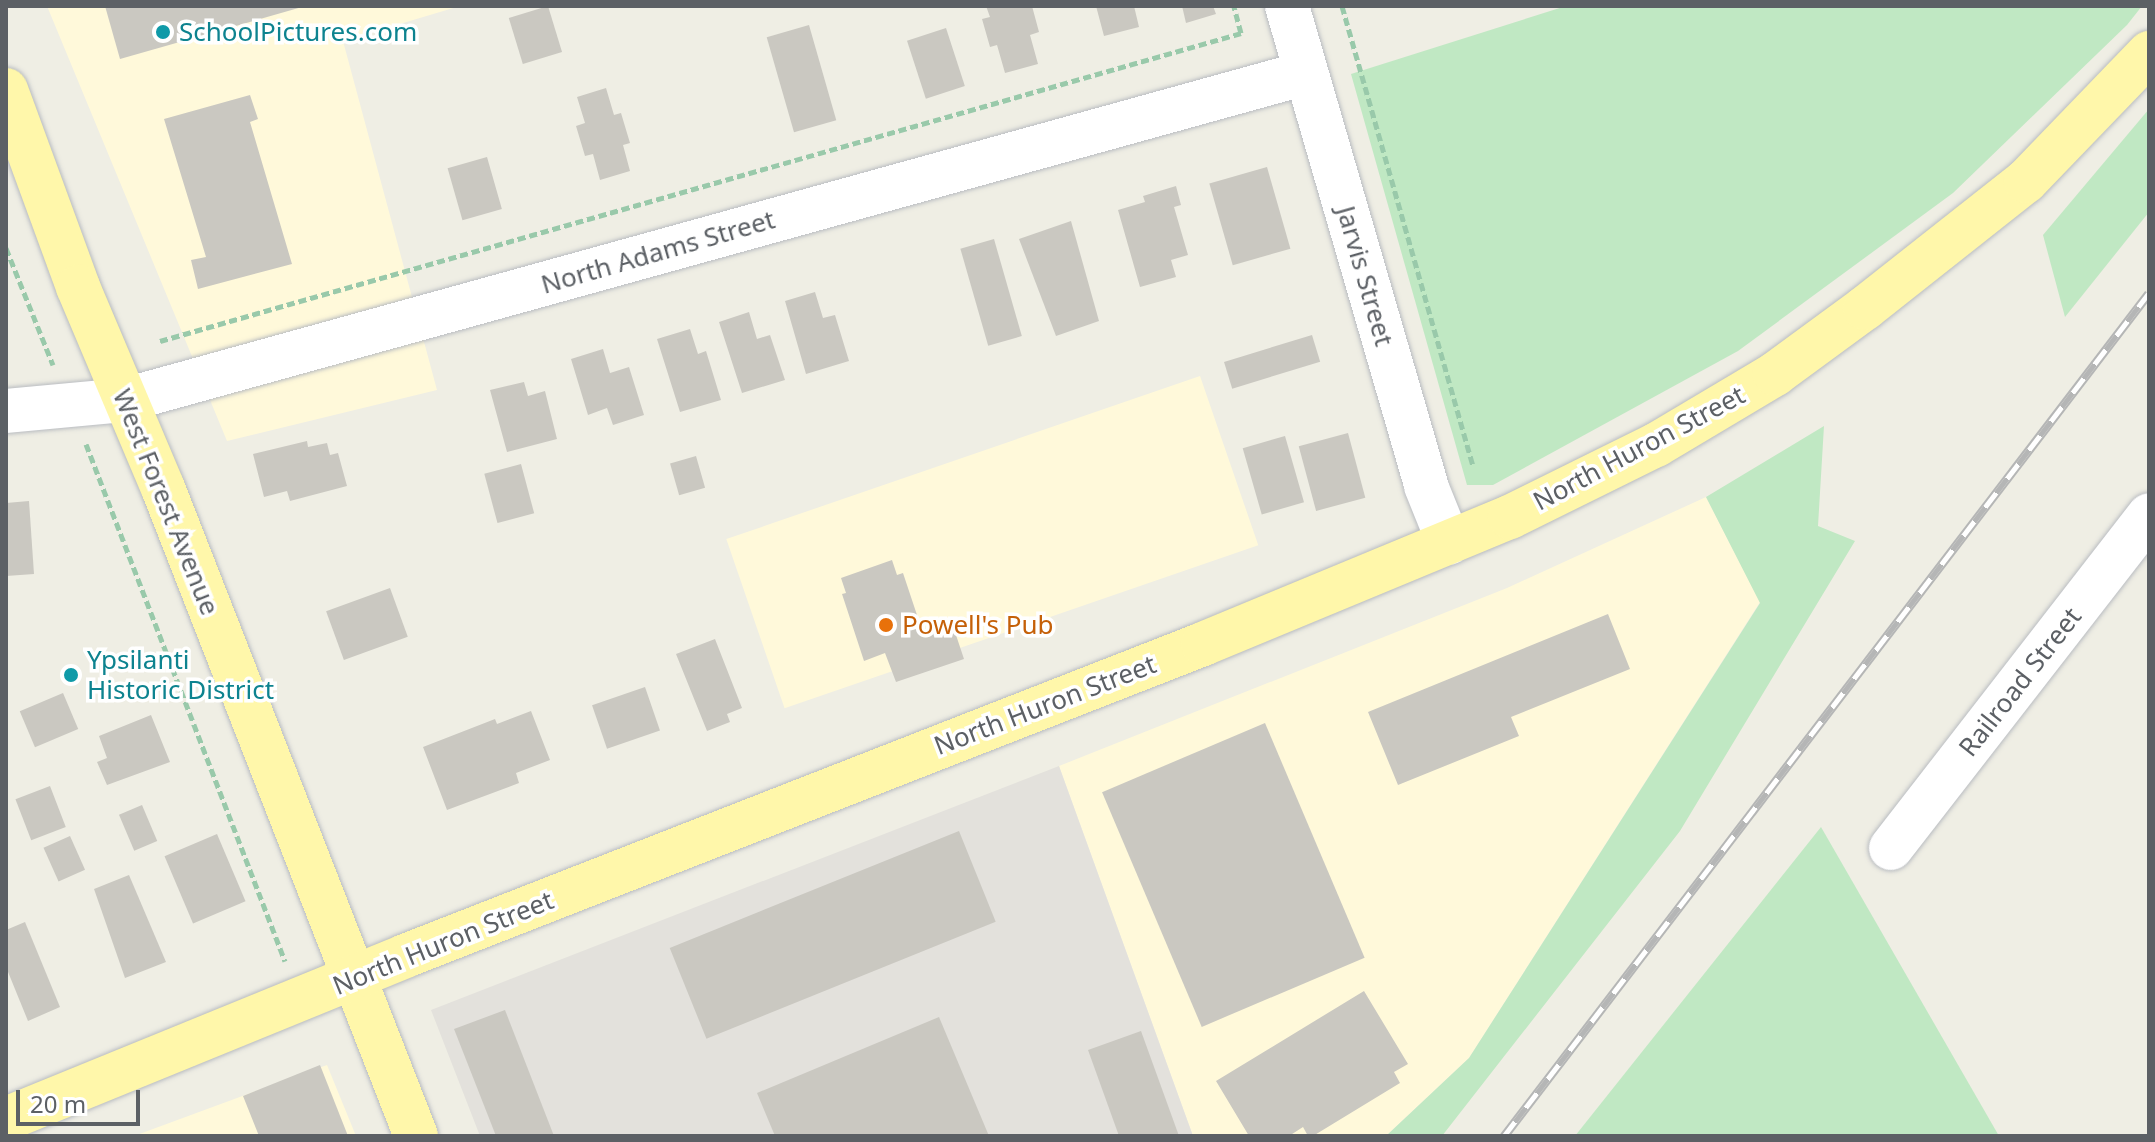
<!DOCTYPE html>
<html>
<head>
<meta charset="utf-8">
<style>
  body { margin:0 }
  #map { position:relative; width:2155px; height:1142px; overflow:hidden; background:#efeee4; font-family:"Noto Sans",sans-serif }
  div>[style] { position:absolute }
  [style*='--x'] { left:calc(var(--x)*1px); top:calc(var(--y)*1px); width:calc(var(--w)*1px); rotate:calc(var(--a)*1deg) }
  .commercial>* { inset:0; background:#fff9da; transform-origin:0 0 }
  .industrial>* { inset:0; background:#e3e1dc }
  .green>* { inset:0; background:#c0e8c3 }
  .building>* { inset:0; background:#cac8c1; transform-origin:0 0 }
  .path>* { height:5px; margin-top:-2.5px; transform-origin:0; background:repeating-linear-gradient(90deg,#99c9aa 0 8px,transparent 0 12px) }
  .roads { filter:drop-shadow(0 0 2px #b9bcc1) drop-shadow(0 0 2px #b9bcc1) }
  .minor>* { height:44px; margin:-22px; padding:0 22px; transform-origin:22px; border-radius:22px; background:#fff }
  .major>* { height:44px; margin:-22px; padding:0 22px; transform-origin:22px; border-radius:22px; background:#fff7aa }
  .rail>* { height:9px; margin-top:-4.5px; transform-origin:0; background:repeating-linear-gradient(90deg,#fff 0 18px,#b5b6b6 0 36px); box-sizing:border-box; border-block:2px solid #b5b6b6 }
  .dots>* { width:22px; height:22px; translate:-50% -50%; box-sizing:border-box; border:4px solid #fff; border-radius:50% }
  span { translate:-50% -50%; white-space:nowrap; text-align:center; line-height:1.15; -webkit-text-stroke:7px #fff; paint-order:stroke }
  .culture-label { font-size:26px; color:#0d838f }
  .left { translate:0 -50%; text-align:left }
  .street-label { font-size:26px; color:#5c6065 }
  .food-label { font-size:26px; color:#c56008 }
  .frame { position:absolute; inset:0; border:8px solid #5c6065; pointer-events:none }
  .scale { position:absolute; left:16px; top:1090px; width:124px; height:36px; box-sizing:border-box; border:4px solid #5c6065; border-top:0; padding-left:10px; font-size:24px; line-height:28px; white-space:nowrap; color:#5c6065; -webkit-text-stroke:6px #fff; paint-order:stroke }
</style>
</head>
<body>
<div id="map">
  <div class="commercial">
    <i style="clip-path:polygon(47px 6px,460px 6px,343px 41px,437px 390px,227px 441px)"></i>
    <i style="left:1200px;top:376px;width:179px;height:501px;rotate:71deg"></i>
    <i style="clip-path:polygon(1706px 497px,1760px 602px,1469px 1058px,1386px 1136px,1193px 1136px,1059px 766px,1507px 588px)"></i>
    <i style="clip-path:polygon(327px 1065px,356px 1136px,134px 1136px)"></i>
  </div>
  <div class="industrial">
    <i style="clip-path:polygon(1059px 766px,1193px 1136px,480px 1136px,431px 1010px)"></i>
  </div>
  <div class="green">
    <i style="clip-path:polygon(1566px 6px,2142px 6px,2127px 25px,1953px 193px,1738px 351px,1493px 485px,1467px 485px,1351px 74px)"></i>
    <i style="clip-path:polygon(2149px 109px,2149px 212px,2065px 317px,2043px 235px)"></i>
    <i style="clip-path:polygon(1824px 426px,1818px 526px,1855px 541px,1680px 831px,1442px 1136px,1386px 1136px,1469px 1058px,1760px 603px,1706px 497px)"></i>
    <i style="clip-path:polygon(1821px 827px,1999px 1136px,1575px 1136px)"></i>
  </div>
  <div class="building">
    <i style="clip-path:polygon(105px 6px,302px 6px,302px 7px,120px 59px)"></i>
    <i style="left:548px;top:6px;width:48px;height:41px;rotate:73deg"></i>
    <i style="clip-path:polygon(986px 6px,1032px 6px,1039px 32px,1030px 35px,1038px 64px,1005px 73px,997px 45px,990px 47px,982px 19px,990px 17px)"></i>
    <i style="clip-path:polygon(1096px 6px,1134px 6px,1139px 27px,1104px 36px)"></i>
    <i style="clip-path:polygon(1182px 6px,1213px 6px,1216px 14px,1186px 23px)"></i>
    <i style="left:809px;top:25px;width:99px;height:44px;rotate:74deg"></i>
    <i style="left:946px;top:28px;width:61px;height:41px;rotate:72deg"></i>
    <i style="clip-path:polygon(606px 88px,614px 115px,621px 113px,630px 143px,623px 145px,630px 171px,600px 180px,593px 154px,585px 156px,576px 126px,585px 123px,577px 97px)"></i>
    <i style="clip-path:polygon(250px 95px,258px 119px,250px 122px,292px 264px,198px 289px,191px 260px,206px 257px,164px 119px)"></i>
    <i style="left:487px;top:157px;width:54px;height:41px;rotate:74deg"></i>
    <i style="left:1267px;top:167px;width:85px;height:60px;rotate:74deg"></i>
    <i style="clip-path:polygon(1176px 186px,1181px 205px,1174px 207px,1188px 255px,1171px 260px,1176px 277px,1140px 287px,1118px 210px,1145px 202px,1143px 196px)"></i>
    <i style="clip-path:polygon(1071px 221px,1099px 321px,1056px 336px,1019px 239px)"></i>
    <i style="left:994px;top:239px;width:101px;height:35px;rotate:74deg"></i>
    <i style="clip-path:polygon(815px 292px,823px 318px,835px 315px,849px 361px,806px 374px,785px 301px)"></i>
    <i style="clip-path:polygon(749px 312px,757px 339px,770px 335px,785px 380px,742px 393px,719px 322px)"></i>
    <i style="clip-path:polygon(690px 329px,698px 354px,706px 351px,721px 400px,680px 412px,657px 339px)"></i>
    <i style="left:1312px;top:335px;width:28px;height:92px;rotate:73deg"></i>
    <i style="clip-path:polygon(603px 349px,610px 373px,629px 367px,644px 415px,613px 425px,607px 408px,588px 415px,571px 359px)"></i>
    <i style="clip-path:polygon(524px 382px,528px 396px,545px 391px,557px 439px,507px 452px,490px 390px)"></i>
    <i style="left:1348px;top:433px;width:67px;height:51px;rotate:75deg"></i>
    <i style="left:1285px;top:436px;width:69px;height:44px;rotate:74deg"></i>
    <i style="clip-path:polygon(307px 441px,308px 447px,327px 443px,330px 455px,338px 453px,347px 486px,290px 501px,287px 491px,264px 497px,253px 454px)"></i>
    <i style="left:696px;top:456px;width:33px;height:27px;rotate:74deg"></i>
    <i style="left:521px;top:464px;width:51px;height:38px;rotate:75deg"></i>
    <i style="clip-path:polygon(29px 501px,34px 574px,6px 576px,6px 503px)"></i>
    <i style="clip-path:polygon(892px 560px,897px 575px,903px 573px,922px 630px,951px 620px,964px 659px,896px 682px,885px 653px,864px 661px,842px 594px,846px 593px,841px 578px)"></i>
    <i style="left:390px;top:588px;width:52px;height:68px;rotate:70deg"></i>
    <i style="clip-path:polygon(1608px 614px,1630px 669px,1511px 717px,1519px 736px,1398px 785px,1368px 712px)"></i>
    <i style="clip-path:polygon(715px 639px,742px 708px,727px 714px,730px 722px,707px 731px,676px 654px)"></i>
    <i style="left:645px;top:687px;width:46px;height:56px;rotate:71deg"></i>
    <i style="left:63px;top:693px;width:39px;height:47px;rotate:67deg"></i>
    <i style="clip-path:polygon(531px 711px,550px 760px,516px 773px,519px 783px,447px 810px,423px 747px,495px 719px,497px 724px)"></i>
    <i style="clip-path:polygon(151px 715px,170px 762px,107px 785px,97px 762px,107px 758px,99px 736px)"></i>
    <i style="left:1265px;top:723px;width:255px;height:177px;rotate:67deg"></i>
    <i style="left:50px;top:786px;width:44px;height:37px;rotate:69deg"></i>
    <i style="left:142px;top:805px;width:39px;height:25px;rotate:67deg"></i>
    <i style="left:959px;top:831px;width:98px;height:312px;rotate:68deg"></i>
    <i style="left:217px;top:834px;width:73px;height:57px;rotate:67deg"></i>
    <i style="left:70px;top:836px;width:37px;height:29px;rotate:66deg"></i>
    <i style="clip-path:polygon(129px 875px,166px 962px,125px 978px,94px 889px)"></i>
    <i style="clip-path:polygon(25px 922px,60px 1007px,28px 1021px,6px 967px,6px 930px)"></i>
    <i style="clip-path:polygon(1364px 991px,1408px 1064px,1394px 1072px,1400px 1083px,1313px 1136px,1308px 1136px,1303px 1127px,1289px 1136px,1249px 1136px,1216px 1081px)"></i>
    <i style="clip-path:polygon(505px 1010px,554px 1136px,496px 1136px,454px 1029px)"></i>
    <i style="clip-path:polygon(939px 1017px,989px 1136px,775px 1136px,757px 1093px)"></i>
    <i style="clip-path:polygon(1141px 1031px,1179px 1136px,1119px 1136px,1088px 1050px)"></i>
    <i style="clip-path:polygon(320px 1065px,348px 1136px,259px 1136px,243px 1096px)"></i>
  </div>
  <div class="path">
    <i style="--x:1342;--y:6;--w:479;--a:74.1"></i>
    <i style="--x:6;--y:248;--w:126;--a:68.1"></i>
    <i style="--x:160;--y:341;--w:1124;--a:-15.9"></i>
    <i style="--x:1241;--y:33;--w:28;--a:-105"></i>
    <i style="--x:86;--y:444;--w:554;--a:68.95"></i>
  </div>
  <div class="roads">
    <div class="minor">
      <i style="--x:1287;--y:6;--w:500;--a:73.8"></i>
      <i style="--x:1426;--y:486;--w:61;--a:68"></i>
      <i style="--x:6;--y:411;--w:120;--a:-5.3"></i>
      <i style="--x:125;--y:400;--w:1225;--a:-15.48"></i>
      <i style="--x:1891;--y:848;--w:421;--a:-52.2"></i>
    </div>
    <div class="major">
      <i style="--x:6;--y:90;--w:210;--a:69.9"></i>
      <i style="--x:78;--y:287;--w:218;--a:67.1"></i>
      <i style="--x:163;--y:488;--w:696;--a:68.67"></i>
      <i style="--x:6;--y:1119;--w:431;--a:-22.2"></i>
      <i style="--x:405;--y:956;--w:857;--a:-21.35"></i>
      <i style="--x:1203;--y:644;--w:332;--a:-22.5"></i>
      <i style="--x:1510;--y:517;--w:163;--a:-26.3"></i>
      <i style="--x:1656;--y:445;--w:139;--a:-30.8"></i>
      <i style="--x:1775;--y:374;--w:112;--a:-36.3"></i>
      <i style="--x:1865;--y:308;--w:205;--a:-38.3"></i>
      <i style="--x:2026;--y:181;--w:178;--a:-46.1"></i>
    </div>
  </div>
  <div class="rail">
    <i style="--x:1504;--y:1136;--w:1061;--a:-52.58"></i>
  </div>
  <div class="dots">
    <i style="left:163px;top:32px;background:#0f9aa8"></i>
    <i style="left:886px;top:625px;background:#e8710a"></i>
    <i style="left:71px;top:675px;background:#0f9aa8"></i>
  </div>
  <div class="culture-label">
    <span class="left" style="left:179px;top:32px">SchoolPictures.com</span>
    <span class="left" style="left:87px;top:675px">Ypsilanti<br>Historic District</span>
  </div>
  <div class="street-label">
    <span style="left:658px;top:252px;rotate:-16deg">North Adams Street</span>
    <span style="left:1365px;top:276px;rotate:74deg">Jarvis Street</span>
    <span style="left:1639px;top:448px;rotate:-28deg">North Huron Street</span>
    <span style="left:166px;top:502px;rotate:68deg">West Forest Avenue</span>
    <span style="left:2020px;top:682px;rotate:-52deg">Railroad Street</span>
    <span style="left:1045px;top:705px;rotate:-21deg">North Huron Street</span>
    <span style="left:443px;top:943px;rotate:-22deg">North Huron Street</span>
  </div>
  <div class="food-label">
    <span class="left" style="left:902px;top:625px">Powell's Pub</span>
  </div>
  <div class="frame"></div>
  <div class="scale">20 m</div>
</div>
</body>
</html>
